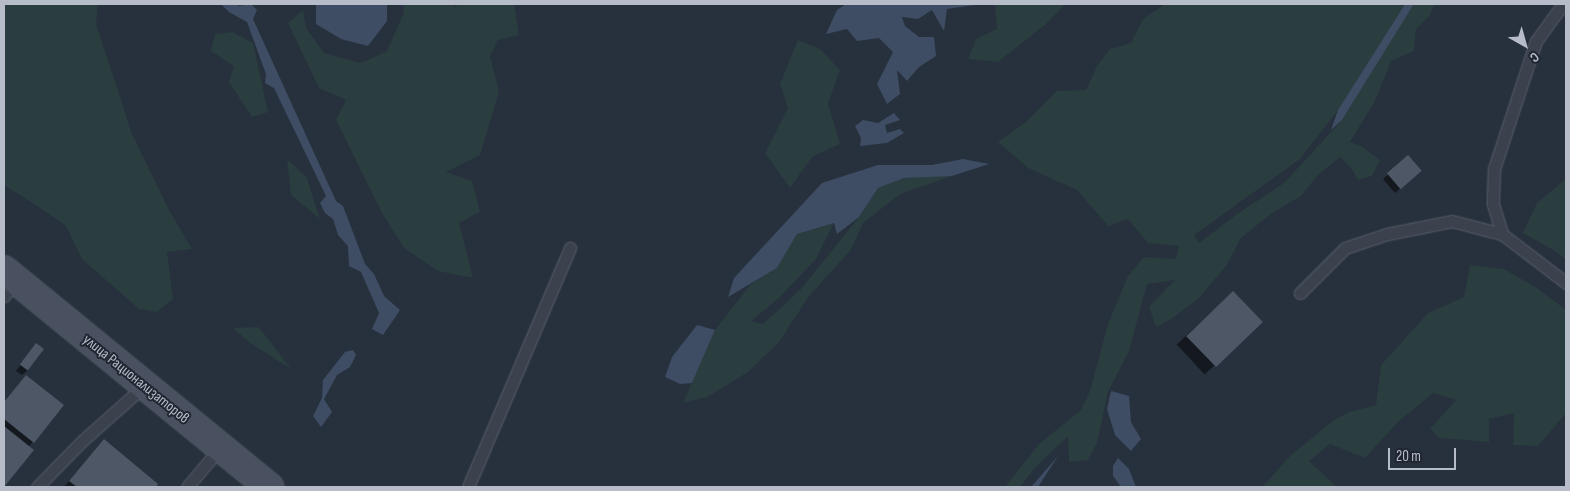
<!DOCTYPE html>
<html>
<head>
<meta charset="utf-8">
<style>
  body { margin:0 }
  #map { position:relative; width:1570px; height:491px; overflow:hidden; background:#27303d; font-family:"Sofia Sans Condensed",sans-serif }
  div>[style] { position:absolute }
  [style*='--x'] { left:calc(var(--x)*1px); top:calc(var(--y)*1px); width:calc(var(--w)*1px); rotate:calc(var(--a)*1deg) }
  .green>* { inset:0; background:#2a3d3f }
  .water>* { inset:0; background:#3e4d64 }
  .shadow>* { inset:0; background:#0007; transform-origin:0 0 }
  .building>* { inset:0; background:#4e5766; transform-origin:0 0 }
  .roads { filter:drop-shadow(0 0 1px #59606b) drop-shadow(0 0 1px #59606b) }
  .lane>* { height:11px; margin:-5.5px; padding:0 5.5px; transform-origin:5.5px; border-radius:5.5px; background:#3b424d }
  .secondary>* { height:28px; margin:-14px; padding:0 14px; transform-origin:14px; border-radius:14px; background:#495160 }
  span { translate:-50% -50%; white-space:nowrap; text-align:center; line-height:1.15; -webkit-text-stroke:4px #202732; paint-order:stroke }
  .street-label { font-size:15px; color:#b7bdc8 }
  .frame { position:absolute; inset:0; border:5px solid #b7bdc8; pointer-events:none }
  .north { position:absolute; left:1500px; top:20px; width:50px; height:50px; -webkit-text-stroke:4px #202732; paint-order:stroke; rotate:142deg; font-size:14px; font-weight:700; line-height:20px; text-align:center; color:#b7bdc8 }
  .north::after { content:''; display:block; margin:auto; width:18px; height:22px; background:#b7bdc8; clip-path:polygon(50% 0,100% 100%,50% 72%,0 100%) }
  .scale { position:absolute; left:1388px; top:448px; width:68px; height:22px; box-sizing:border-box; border:2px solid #b7bdc8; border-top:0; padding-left:6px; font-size:15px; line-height:18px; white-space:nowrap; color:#b7bdc8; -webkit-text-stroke:4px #202732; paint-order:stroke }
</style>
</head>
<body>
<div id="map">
  <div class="green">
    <i style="clip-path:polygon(4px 4px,98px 4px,96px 24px,132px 134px,169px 210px,192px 249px,167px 252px,173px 299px,157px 312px,139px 309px,82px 259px,66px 226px,39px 207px,4px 185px)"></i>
    <i style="clip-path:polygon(403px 4px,454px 4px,455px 7px,457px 4px,514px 4px,519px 35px,498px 40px,490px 56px,499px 92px,480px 155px,446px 172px,472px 181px,480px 212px,459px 223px,473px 278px,438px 271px,404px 248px,382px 213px,336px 120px,346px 100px,319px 88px,288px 23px,303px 10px,306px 28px,324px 53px,361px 63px,387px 51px,404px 12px)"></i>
    <i style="clip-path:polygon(995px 4px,1066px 4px,1046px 24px,998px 62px,968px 59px,976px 39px,997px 29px)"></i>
    <i style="clip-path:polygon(1165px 4px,1405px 4px,1338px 110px,1300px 159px,1194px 235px,1199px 243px,1237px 214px,1284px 183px,1342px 120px,1414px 4px,1435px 4px,1430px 15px,1416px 29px,1414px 51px,1391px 61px,1375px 101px,1350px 142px,1361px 146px,1380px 160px,1372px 176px,1358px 180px,1351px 168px,1340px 157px,1318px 175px,1301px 196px,1272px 213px,1241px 238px,1226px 266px,1198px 299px,1171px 319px,1156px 327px,1149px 307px,1175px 280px,1147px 284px,1129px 351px,1108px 392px,1097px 443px,1088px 460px,1069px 462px,1068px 436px,1034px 469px,1020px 487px,1005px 487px,1039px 444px,1081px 410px,1090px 391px,1108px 324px,1128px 276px,1144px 257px,1176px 259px,1179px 246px,1148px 243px,1128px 219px,1108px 226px,1077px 190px,1028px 168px,998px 142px,1026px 122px,1057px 91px,1086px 90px,1097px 66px,1110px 49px,1131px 43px,1143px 19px)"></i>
    <i style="clip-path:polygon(232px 32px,253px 43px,268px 112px,252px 117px,229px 82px,234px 66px,211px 51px,215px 34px)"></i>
    <i style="clip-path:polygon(798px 40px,820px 49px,840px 70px,828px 103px,840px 144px,812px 157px,790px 188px,765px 153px,788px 108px,780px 84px)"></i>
    <i style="clip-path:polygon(287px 159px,307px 178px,320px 219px,291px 195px)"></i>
    <i style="clip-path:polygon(929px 176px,952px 176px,900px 194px,863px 223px,850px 251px,809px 296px,779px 342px,748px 372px,707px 397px,683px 403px,715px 330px,750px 285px,777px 268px,797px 234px,834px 223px,816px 259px,779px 298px,751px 321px,763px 324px,801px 289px,859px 217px,878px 188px,904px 178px)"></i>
    <i style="clip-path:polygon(1566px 179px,1566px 260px,1557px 252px,1523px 233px,1537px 203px)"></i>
    <i style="clip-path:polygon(1470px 265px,1504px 269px,1537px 288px,1566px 310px,1566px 413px,1538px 446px,1513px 445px,1514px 413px,1489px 419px,1489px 442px,1440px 438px,1430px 429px,1456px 400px,1433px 393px,1398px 422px,1365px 458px,1330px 444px,1309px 461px,1337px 487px,1262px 487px,1290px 456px,1334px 420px,1349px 412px,1376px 405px,1381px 365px,1428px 313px,1464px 297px)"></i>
    <i style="clip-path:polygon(258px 327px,270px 341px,291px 369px,250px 343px,233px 328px)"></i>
  </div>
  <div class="water">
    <i style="clip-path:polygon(221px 4px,238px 4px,239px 6px,251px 4px,257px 10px,253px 19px,336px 201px,343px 206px,365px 264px,374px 274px,384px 296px,400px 310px,383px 335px,372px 329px,379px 313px,361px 272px,349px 266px,348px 246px,338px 235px,333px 219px,325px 213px,320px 203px,326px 196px,274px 88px,265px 83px,266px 74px,247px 22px,229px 12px)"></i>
    <i style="clip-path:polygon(316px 4px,387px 4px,387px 21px,368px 46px,341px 39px,316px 24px)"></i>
    <i style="clip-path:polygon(846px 4px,982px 4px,947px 9px,944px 31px,932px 10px,918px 19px,902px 17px,905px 26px,919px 37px,934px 37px,936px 56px,919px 67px,907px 81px,897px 70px,900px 94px,887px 104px,877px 84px,893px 52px,879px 38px,857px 41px,847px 29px,826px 34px,837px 10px)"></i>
    <i style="clip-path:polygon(1405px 4px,1414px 4px,1342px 120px,1331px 130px,1338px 110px)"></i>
    <i style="clip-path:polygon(894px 113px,900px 120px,885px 125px,887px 133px,900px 129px,904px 133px,887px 143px,860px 146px,861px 138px,855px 126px,863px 120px,878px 123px)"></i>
    <i style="clip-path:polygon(963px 159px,989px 164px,952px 176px,904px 178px,878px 188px,859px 217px,837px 234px,834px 223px,797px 234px,777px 268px,728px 297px,734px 278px,822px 183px,878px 165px,932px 165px)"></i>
    <i style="clip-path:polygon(697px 325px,715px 330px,692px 383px,680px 384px,665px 377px,672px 357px)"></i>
    <i style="clip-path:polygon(353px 350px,356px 355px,350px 367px,337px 375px,324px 399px,332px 412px,321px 427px,313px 416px,322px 398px,323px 380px,345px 352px)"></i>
    <i style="clip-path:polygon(1111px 391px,1129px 396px,1131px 422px,1141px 439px,1131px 451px,1115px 435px,1107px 409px)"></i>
    <i style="clip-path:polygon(1058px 456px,1038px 487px,1031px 487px)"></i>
    <i style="clip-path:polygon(1118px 458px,1129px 469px,1136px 487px,1121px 487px,1113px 476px,1113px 466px)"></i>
  </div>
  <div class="shadow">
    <i style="clip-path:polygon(1408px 157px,1415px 176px,1395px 193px,1383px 179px)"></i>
    <i style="left:1233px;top:292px;width:41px;height:77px;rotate:47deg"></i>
    <i style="clip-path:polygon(32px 350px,27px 371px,22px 375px,16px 371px)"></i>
    <i style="clip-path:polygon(22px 381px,33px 442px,28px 447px,32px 451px,4px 486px,4px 403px)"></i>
    <i style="clip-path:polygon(100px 445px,157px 484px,154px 487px,67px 487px,65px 486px)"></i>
  </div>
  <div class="building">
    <i style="left:1408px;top:155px;width:21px;height:28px;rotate:49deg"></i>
    <i style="left:1233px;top:291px;width:43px;height:65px;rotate:46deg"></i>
    <i style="left:36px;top:343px;width:10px;height:27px;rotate:37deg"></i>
    <i style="clip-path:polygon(26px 375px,64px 405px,34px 443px,4px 419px,4px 402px)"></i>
    <i style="clip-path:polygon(4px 426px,34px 450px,4px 487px)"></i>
    <i style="clip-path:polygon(104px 439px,158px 484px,156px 487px,77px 487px,69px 481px)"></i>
  </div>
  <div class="roads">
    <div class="lane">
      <i style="--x:1563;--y:4;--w:46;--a:126.1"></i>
      <i style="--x:1536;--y:41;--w:135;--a:108.2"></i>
      <i style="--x:1494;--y:169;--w:35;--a:92"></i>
      <i style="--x:1493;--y:204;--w:31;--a:73"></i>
      <i style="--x:1502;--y:234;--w:81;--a:37.4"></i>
      <i style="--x:1300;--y:293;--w:64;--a:-45"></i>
      <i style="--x:1345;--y:248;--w:44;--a:-18.4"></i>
      <i style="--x:1387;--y:234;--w:66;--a:-11.3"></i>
      <i style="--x:1452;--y:221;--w:52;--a:14.6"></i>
      <i style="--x:4;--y:296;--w:20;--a:-53"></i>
      <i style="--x:37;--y:487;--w:64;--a:-45.6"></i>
      <i style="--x:82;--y:441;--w:83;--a:-41.6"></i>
      <i style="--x:187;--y:487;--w:51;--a:-49.8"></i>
      <i style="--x:468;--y:487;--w:260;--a:-66.9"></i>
    </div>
    <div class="secondary">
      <i style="--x:4;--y:270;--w:343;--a:39.3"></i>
    </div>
  </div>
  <div class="street-label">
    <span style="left:136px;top:379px;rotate:39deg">улица Рационализаторов</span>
  </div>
  <div class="frame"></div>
  <div class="north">С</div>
  <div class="scale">20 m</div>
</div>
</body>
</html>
